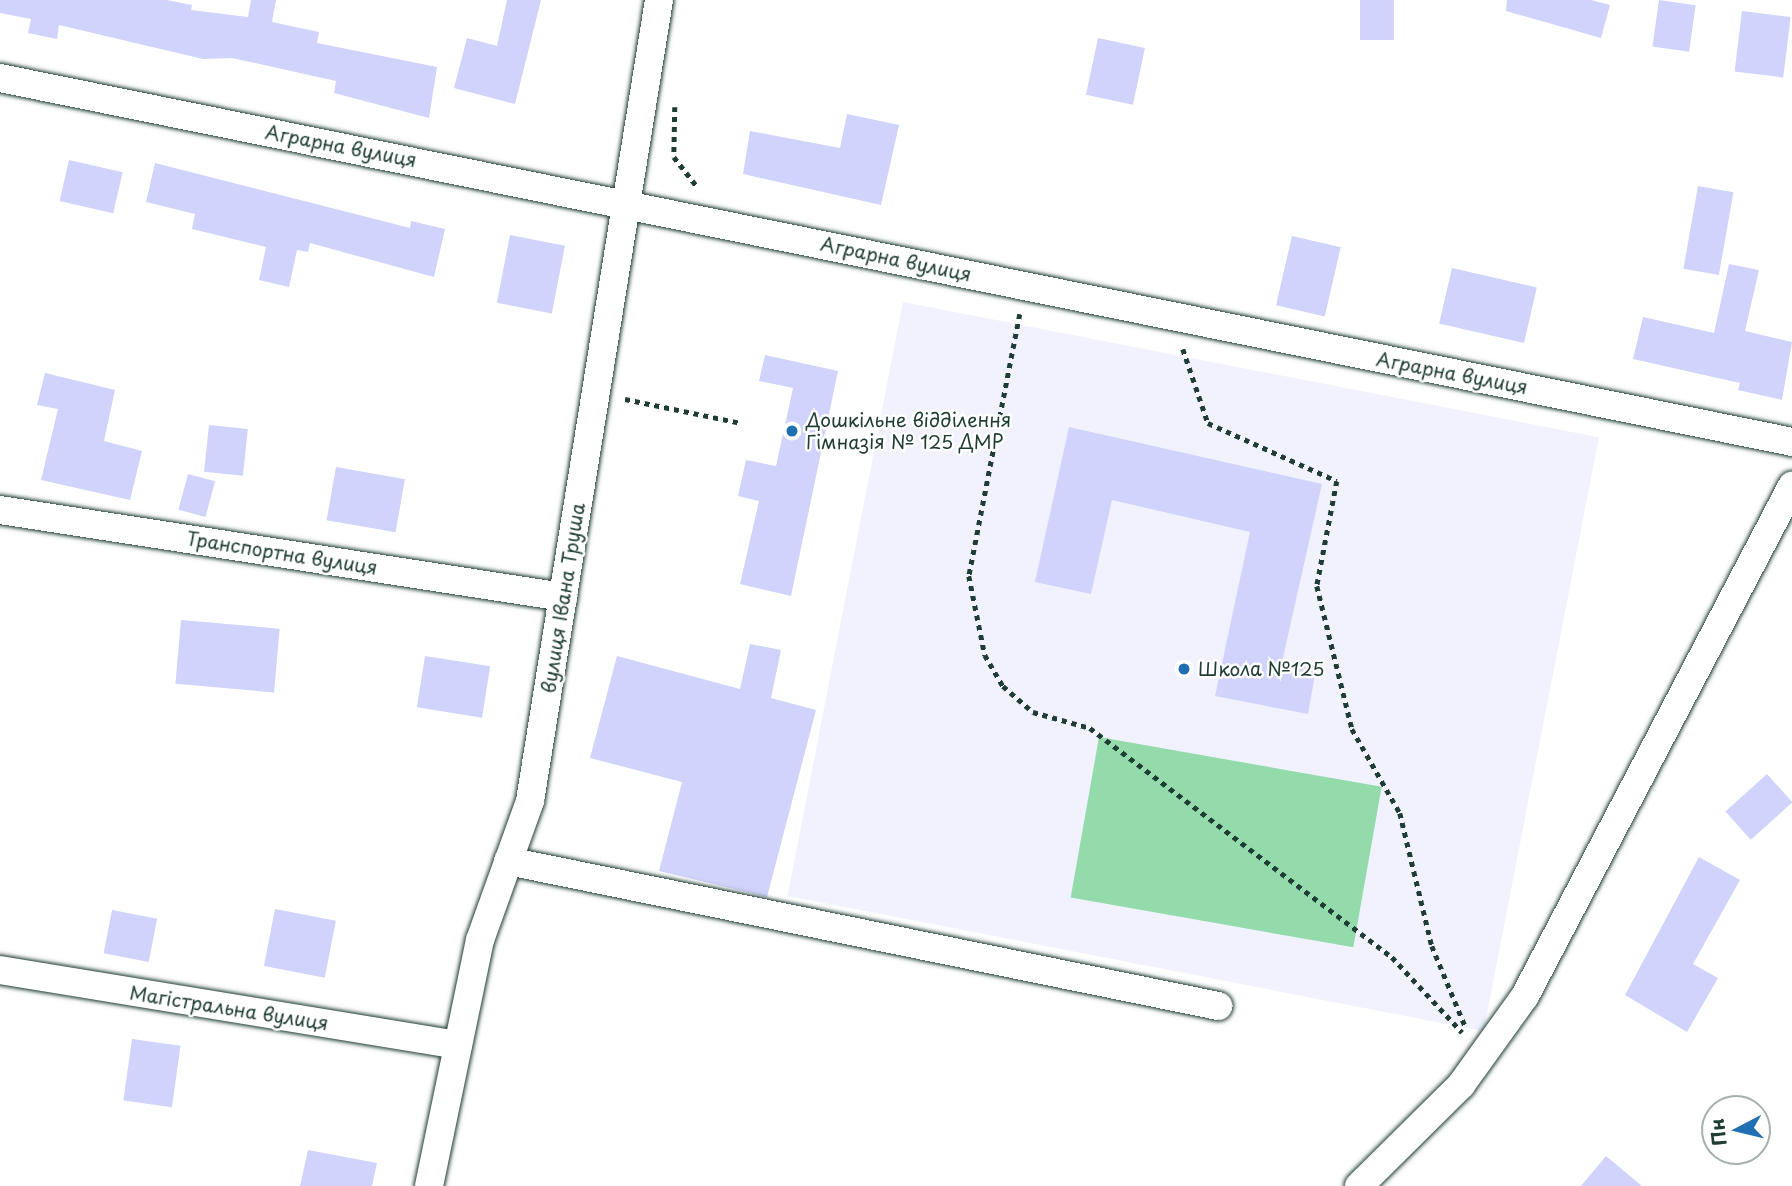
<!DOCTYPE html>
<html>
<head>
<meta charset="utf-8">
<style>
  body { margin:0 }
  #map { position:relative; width:1792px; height:1186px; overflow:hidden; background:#fff; font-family:"Playpen Sans",sans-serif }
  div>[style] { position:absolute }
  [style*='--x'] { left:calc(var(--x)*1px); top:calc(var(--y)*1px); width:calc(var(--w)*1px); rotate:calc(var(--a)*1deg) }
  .built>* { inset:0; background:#f1f2fe; transform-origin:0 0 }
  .green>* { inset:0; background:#93dbab; transform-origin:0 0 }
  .building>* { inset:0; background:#d0d3fb; transform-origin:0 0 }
  .path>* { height:4.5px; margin-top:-2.25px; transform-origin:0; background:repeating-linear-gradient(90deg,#1f3d34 0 5px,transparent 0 10px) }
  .roads { filter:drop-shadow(0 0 2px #1f3d34) drop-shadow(0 0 2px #1f3d34) }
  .street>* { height:28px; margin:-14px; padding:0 14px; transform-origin:14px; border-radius:14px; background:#fff }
  .dots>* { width:19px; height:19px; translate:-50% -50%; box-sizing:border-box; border:4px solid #fff; border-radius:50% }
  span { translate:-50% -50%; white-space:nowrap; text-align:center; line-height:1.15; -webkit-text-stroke:5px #fff; paint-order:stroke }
  .street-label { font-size:19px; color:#1f3d34 }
  .poi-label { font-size:19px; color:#1f3d34 }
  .left { translate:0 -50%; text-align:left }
  .north { position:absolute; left:1701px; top:1095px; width:70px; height:70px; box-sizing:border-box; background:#fff; border:2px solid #a5b1ae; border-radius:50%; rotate:263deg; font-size:19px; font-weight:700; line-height:28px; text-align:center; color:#1f3d34 }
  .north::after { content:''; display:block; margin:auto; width:24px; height:32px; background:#1f6fb2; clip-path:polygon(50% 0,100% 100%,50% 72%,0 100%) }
</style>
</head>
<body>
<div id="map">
  <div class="built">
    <i style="left:903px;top:302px;width:709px;height:605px;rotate:11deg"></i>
  </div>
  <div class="green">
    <i style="left:1099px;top:737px;width:287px;height:163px;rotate:10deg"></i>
  </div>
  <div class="building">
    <i style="clip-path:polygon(0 0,167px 0,192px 5px,191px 10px,248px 17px,251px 0,276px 0,272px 22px,319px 32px,317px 43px,437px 67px,429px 118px,334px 93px,336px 81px,232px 58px,203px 59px,59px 25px,57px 39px,28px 33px,31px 19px,0 13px)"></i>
    <i style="clip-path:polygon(507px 0,541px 0,515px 104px,454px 88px,467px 38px,497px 46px)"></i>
    <i style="left:1360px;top:0;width:34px;height:40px"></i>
    <i style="clip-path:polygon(1507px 0,1591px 0,1610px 5px,1601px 38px,1506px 11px)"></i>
    <i style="left:1659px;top:0;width:37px;height:47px;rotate:8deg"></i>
    <i style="left:1742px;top:11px;width:49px;height:61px;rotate:7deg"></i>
    <i style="left:1098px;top:38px;width:48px;height:58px;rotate:12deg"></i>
    <i style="clip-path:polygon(847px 114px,899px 125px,881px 205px,743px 174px,750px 131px,840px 148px)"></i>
    <i style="left:69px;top:160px;width:55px;height:42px;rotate:13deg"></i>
    <i style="clip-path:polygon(155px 163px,410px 228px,411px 221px,445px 229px,434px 277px,310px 243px,308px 252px,297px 250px,289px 287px,259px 280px,266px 247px,192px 229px,195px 214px,146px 202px)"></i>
    <i style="left:1698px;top:186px;width:36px;height:84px;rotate:10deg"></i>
    <i style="left:510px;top:235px;width:56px;height:69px;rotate:11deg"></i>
    <i style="left:1292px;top:236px;width:50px;height:71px;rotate:13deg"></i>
    <i style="clip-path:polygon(1729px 264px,1759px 270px,1745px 331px,1792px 342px,1782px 400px,1738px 390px,1740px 383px,1633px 359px,1643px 317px,1714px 333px)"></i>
    <i style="left:1452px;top:268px;width:87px;height:57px;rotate:13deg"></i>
    <i style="clip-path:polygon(765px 355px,838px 371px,791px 596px,740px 584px,759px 501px,738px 496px,746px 460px,776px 466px,793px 388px,759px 381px)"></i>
    <i style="clip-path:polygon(45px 373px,115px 390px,104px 441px,142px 451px,130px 500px,41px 480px,58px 409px,37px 405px)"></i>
    <i style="left:209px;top:425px;width:39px;height:47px;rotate:6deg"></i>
    <i style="clip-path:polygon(1069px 427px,1322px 484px,1282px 662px,1316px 669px,1308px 714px,1215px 696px,1250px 532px,1112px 500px,1091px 594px,1035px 582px)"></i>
    <i style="left:336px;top:467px;width:70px;height:54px;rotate:10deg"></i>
    <i style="left:188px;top:474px;width:28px;height:37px;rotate:15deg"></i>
    <i style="left:181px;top:620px;width:99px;height:64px;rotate:5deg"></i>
    <i style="clip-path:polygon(750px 644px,781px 650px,771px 698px,816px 710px,767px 897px,659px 871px,682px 782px,590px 758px,617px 656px,740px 689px)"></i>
    <i style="left:425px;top:656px;width:66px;height:52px;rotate:9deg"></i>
    <i style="left:1767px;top:774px;width:38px;height:56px;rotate:48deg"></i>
    <i style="clip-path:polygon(1699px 857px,1740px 880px,1693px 964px,1718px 978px,1687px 1032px,1625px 995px)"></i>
    <i style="left:275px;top:909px;width:62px;height:58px;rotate:11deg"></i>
    <i style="left:112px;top:910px;width:46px;height:44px;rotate:11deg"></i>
    <i style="left:132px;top:1039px;width:49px;height:62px;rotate:8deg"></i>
    <i style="clip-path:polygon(308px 1150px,377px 1163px,372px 1186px,300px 1186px)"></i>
    <i style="clip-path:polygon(1606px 1156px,1642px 1186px,1581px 1186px)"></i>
  </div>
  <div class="path">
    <i style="--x:675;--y:107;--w:50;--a:91.1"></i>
    <i style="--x:674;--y:157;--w:39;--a:52"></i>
    <i style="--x:1020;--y:314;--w:267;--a:101"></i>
    <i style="--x:969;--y:576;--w:81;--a:78.6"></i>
    <i style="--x:985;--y:655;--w:36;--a:60"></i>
    <i style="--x:1003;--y:686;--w:40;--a:41"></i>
    <i style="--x:1033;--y:712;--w:59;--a:15.7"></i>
    <i style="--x:1090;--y:728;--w:379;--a:37.2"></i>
    <i style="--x:1392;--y:957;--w:103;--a:47"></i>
    <i style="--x:1183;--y:349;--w:78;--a:71.3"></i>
    <i style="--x:1208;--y:423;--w:141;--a:24.2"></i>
    <i style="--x:1337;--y:481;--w:107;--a:100.8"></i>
    <i style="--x:1317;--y:586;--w:147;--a:76.2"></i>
    <i style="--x:1352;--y:729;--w:97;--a:60.3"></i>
    <i style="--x:1400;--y:813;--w:137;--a:76.5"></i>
    <i style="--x:1432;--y:946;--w:89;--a:67.5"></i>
    <i style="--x:625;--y:399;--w:118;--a:11.7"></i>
  </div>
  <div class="roads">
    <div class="street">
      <i style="--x:0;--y:78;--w:1829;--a:11.48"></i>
      <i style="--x:0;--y:510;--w:570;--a:8.78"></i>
      <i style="--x:508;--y:861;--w:725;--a:11.54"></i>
      <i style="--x:0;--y:970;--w:464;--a:9.3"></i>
      <i style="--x:429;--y:1186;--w:251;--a:-78.3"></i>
      <i style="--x:480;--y:940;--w:148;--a:-70.2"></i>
      <i style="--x:530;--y:801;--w:811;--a:-80.85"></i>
      <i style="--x:1359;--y:1186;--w:144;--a:-44.7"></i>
      <i style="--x:1461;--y:1085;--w:110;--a:-54.3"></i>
      <i style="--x:1525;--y:996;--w:576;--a:-62.37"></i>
    </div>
  </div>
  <div class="dots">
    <i style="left:792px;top:431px;background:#1f6fb2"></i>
    <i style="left:1184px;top:669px;background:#1f6fb2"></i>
  </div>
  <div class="street-label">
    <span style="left:341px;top:146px;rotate:11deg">Аграрна вулиця</span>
    <span style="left:896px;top:259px;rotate:12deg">Аграрна вулиця</span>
    <span style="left:1452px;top:373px;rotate:11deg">Аграрна вулиця</span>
    <span style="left:282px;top:553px;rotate:9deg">Транспортна вулиця</span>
    <span style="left:563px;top:598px;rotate:-81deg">вулиця Івана Труша</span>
    <span style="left:229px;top:1008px;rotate:9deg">Магістральна вулиця</span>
  </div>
  <div class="poi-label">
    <span class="left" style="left:806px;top:431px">Дошкільне відділення<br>Гімназія № 125 ДМР</span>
    <span class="left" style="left:1198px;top:669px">Школа №125</span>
  </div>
  <div class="north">Пн</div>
</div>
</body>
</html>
